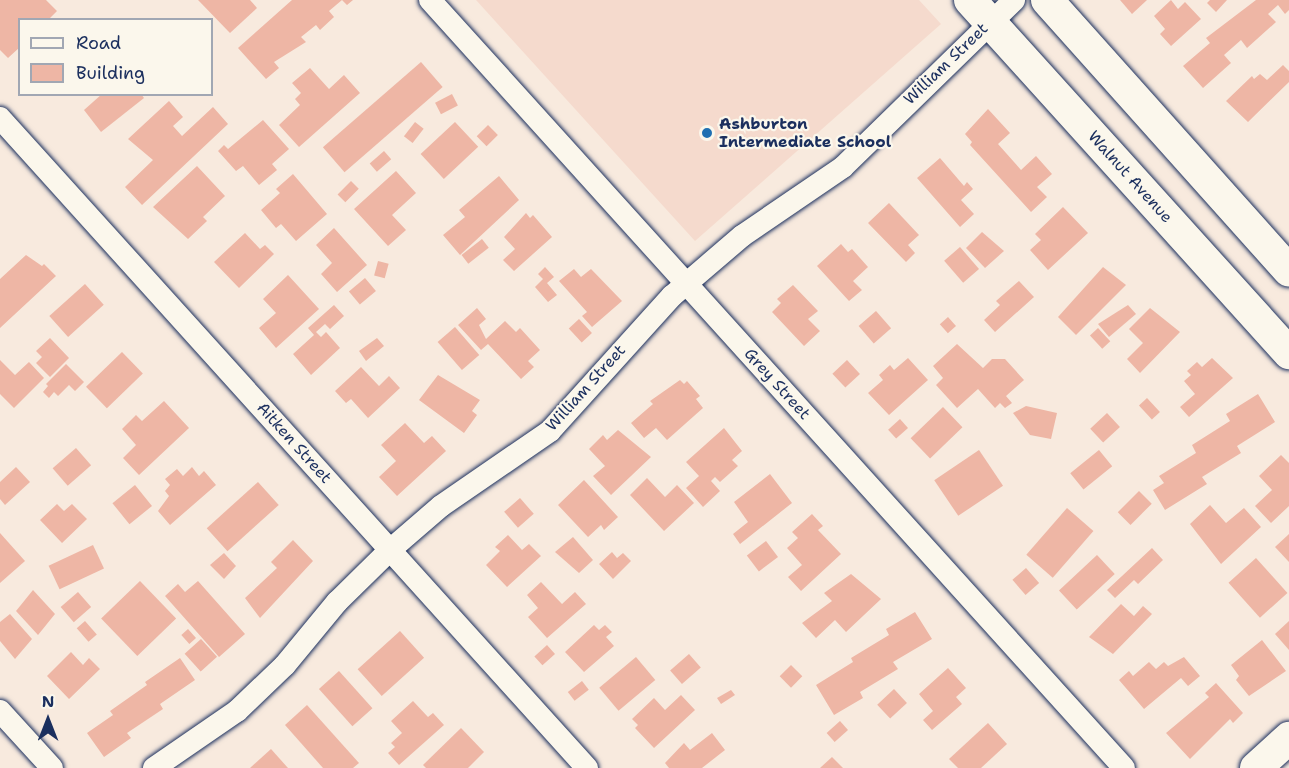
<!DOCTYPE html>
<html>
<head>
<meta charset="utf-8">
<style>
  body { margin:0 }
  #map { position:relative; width:1289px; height:768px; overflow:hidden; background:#f8eade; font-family:"Shantell Sans",sans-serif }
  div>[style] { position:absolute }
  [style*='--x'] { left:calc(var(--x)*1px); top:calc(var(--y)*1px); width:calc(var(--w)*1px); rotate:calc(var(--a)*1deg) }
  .built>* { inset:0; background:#f5dacd }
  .building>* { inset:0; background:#eeb6a5; transform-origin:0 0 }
  .roads { filter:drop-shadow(0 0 2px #1b2f5e) drop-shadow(0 0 2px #1b2f5e) }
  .street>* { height:22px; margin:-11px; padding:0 11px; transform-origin:11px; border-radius:11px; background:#fbf7ec }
  .secondary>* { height:32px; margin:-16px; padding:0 16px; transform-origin:16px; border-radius:16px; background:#fbf7ec }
  .dots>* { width:16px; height:16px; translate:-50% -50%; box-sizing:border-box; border:3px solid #fbf7ec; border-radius:50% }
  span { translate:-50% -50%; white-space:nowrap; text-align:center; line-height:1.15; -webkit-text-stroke:4.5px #fbf7ec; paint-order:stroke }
  .street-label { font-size:16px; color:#1b2f5e }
  .poi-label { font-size:16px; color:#1b2f5e; font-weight:700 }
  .left { translate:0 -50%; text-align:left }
  .legend { position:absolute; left:18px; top:18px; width:195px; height:78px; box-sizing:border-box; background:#fbf7ec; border:2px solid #a1a7b3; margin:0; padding:8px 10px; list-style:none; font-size:18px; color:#1b2f5e }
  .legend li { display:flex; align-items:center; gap:12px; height:30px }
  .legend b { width:30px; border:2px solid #a1a7b3 }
  .north { position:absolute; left:18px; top:690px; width:60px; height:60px; -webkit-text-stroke:4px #fbf7ec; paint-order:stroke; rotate:0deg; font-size:16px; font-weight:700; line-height:24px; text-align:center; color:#1b2f5e }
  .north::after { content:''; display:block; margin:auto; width:21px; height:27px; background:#1b2f5e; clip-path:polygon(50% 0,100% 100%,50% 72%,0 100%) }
</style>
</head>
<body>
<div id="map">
  <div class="built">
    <i style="clip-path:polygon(476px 0,919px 0,941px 24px,695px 241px)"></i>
  </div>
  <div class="building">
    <i style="clip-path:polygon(0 0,46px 0,57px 11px,48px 20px,20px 20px,20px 47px,8px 58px,0 50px)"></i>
    <i style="clip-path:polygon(198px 0,250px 0,257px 8px,230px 33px)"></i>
    <i style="clip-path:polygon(292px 0,353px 0,347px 5px,342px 0,329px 11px,334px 17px,320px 30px,316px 25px,301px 37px,306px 42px,274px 62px,279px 68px,266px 79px,238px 48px)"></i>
    <i style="clip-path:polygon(1120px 0,1147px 0,1132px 14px)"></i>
    <i style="clip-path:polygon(1171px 0,1178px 9px,1185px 2px,1201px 19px,1171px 46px,1160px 34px,1165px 29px,1154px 16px)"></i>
    <i style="clip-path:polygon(1210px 0,1227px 0,1216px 12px,1207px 3px)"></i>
    <i style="clip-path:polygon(1256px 0,1289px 0,1289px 10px,1285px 14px,1278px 5px,1268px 14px,1276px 22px,1247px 48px,1241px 40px,1224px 55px,1231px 63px,1203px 88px,1183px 66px,1210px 43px,1206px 38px)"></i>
    <i style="left:421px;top:62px;width:33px;height:130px;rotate:49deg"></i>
    <i style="clip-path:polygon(1283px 65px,1289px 71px,1289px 82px,1248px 122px,1226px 101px,1252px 76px,1254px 79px,1260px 74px,1267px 80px)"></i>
    <i style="clip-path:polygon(310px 68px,329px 89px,344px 75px,360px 93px,299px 147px,279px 125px,300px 105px,295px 99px,301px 93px,292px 83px)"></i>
    <i style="clip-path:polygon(102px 94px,141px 94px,144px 98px,101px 132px,84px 110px)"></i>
    <i style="left:452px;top:94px;width:13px;height:19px;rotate:63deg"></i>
    <i style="clip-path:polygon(169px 101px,183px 117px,173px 126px,182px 136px,213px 107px,228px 124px,142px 205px,125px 187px,153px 160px,128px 139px)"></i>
    <i style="clip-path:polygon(988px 109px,1010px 133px,998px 144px,1021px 170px,1036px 156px,1052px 174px,1037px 187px,1047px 197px,1031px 212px,970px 145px,972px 142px,965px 134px)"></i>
    <i style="clip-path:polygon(263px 120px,289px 149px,272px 164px,277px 170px,259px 185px,243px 166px,236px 171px,218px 151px,224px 145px,228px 149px)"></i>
    <i style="left:415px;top:122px;width:11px;height:18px;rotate:38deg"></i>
    <i style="left:455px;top:122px;width:34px;height:47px;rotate:47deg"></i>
    <i style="left:488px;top:125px;width:14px;height:16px;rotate:45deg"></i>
    <i style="left:384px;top:151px;width:11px;height:19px;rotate:49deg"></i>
    <i style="clip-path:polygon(940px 158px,964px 186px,967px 182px,973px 189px,961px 200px,974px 214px,960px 227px,917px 178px)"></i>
    <i style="clip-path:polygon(197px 166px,225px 196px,203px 217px,207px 221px,188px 239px,153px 207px)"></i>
    <i style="clip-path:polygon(396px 171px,416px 193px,392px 215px,406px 230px,388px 246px,354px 209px)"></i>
    <i style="clip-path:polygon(293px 174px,327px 214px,296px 241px,281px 224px,276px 228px,261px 210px,280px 193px,276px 189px)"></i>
    <i style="clip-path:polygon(499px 176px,519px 200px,460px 255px,443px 235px,465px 217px,459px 210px)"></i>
    <i style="left:351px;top:181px;width:11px;height:19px;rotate:45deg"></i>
    <i style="clip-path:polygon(889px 203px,919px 235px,908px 245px,915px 253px,906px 262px,868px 223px)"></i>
    <i style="clip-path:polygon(1063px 207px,1088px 233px,1048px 270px,1030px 250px,1041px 240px,1035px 234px)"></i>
    <i style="clip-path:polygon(526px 213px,530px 218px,533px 215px,552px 237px,514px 271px,503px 260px,515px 249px,504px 237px)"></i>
    <i style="clip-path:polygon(334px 228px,367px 265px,337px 292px,321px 274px,332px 263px,316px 245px)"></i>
    <i style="clip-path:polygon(982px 232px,1004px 251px,985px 268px,966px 248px)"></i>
    <i style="clip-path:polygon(245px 233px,260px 249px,265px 245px,274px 254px,239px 288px,214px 262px)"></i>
    <i style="left:482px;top:239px;width:11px;height:26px;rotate:52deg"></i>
    <i style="clip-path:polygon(841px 244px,848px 252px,852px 249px,868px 267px,853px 281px,862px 290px,849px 301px,817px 266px)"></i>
    <i style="left:960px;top:247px;width:29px;height:21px;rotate:49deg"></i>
    <i style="clip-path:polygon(26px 255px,42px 266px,44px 264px,56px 276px,0 328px,0 279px)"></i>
    <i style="left:378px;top:261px;width:11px;height:15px;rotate:15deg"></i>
    <i style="clip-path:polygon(545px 267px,554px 277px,547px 283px,557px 295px,548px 302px,535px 287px,543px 279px,538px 274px)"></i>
    <i style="clip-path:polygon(1103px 267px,1126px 285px,1076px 335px,1058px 317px)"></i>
    <i style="clip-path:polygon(574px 269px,581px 277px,591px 269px,622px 301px,592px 327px,582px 316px,587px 312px,559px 281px)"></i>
    <i style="clip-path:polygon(288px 275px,319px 309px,276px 348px,259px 328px,276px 313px,263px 299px)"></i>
    <i style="left:365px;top:278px;width:17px;height:21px;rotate:50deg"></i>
    <i style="clip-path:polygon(1019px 281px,1034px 297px,995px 332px,984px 320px,1000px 305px,996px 301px)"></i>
    <i style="left:85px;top:284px;width:28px;height:48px;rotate:48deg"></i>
    <i style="clip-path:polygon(793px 285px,818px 311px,808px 319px,820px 331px,804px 346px,772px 312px,781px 303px,777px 299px)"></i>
    <i style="clip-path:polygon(334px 305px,344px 316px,330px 329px,325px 324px,316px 332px,321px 337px,326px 332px,340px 348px,311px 375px,293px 354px,314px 335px,308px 328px)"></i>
    <i style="clip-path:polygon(1128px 305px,1136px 314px,1109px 337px,1098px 324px)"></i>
    <i style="clip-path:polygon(477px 308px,486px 319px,479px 325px,486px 339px,505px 321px,516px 332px,520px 328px,540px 350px,528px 361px,534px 367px,521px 379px,488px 344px,481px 350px,458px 325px)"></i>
    <i style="clip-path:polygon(1150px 308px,1180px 332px,1140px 373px,1127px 359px,1143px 343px,1129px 329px)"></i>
    <i style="left:876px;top:311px;width:23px;height:23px;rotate:49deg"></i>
    <i style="left:948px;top:317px;width:12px;height:11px;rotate:48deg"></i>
    <i style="left:579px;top:319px;width:19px;height:14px;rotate:47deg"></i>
    <i style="left:455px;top:327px;width:37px;height:23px;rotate:49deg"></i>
    <i style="left:1098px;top:328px;width:18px;height:11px;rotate:47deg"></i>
    <i style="clip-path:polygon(50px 338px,69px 358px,50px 377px,36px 363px,42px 357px,36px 351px)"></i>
    <i style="clip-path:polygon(377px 338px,384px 346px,366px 361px,359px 351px)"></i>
    <i style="clip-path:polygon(957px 344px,983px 368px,992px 359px,1005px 359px,1024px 380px,1006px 396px,1012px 403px,1005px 408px,1000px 403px,995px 408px,978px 389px,957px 408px,936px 385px,943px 378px,933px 366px)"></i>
    <i style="left:122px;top:352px;width:30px;height:50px;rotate:46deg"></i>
    <i style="clip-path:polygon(908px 358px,928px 380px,889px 415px,868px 393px,883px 380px,879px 375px,890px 365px,894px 370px)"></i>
    <i style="clip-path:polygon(1212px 358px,1233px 378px,1189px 417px,1180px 407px,1195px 394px,1184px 381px,1191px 375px,1187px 371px,1197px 362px,1202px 367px)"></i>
    <i style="clip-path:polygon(0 360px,15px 375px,29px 362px,44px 378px,14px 408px,0 394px)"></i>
    <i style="left:847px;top:360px;width:19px;height:20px;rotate:47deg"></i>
    <i style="clip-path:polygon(66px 364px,84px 382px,75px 391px,69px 385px,58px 396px,54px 392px,49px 398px,43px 392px,48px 386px,46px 384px)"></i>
    <i style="clip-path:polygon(361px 367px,379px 386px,389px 376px,400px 388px,368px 418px,351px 399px,346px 403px,335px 391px)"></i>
    <i style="clip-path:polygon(438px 375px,480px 400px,472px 411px,477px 415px,464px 433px,419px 400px)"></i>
    <i style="clip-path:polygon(680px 380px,684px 384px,687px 381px,700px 396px,696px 399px,703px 408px,667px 440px,656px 428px,644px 438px,631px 423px,653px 404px,650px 401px)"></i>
    <i style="clip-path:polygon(1258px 394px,1275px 422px,1237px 446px,1241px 453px,1202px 477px,1207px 484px,1165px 510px,1153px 490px,1164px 483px,1159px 476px,1196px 453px,1192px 445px,1230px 421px,1226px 414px)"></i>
    <i style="left:1147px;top:398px;width:19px;height:11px;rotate:47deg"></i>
    <i style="clip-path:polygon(164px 401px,189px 428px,139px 475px,123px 458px,136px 445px,122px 429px,136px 415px,142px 421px)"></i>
    <i style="clip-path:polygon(1026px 406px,1057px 413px,1051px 439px,1030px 435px,1013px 413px)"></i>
    <i style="left:943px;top:407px;width:28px;height:45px;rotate:46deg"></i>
    <i style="left:1107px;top:413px;width:19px;height:23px;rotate:47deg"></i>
    <i style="left:900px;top:419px;width:12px;height:16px;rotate:48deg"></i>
    <i style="clip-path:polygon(405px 423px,424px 443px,432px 436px,446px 451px,397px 496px,379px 477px,396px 461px,381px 445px)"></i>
    <i style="clip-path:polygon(724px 428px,742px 451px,732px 460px,738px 466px,720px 482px,715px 477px,711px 481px,720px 491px,703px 507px,686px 488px,699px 476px,686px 462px)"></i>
    <i style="clip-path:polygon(618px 430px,651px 457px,611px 495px,593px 476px,605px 466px,589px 449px,603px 435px,607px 440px)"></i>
    <i style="left:76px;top:448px;width:23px;height:31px;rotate:49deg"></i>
    <i style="left:979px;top:450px;width:43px;height:54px;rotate:56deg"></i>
    <i style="left:1099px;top:450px;width:21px;height:37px;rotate:51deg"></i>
    <i style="clip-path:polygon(1281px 455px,1289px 463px,1289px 506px,1271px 523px,1255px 506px,1272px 490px,1259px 476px)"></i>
    <i style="clip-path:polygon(16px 467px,30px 482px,5px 505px,0 499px,0 482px)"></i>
    <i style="clip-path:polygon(192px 467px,199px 476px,204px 471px,216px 485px,170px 525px,158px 511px,169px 496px,165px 491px,170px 485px,165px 479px,177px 469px,183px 476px)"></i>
    <i style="clip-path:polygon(770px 474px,792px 503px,740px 544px,733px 534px,748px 522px,734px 502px)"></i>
    <i style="clip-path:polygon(647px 478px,665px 497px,677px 485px,694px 503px,664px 531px,630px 495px)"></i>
    <i style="clip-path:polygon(584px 480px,618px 517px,604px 530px,601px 525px,588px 537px,558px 505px)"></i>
    <i style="left:258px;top:482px;width:31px;height:69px;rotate:48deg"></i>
    <i style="left:135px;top:485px;width:27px;height:29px;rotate:51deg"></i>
    <i style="left:1139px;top:491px;width:18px;height:30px;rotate:45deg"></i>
    <i style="left:520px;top:498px;width:21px;height:21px;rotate:49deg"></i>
    <i style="clip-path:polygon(57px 504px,64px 511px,72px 504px,87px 519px,62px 543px,40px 520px)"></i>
    <i style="clip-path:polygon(1210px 505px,1226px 523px,1244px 508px,1261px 527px,1221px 564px,1190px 524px)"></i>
    <i style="left:1067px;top:508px;width:35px;height:62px;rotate:41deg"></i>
    <i style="clip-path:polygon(812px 514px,823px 526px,818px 530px,841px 554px,801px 591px,788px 577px,802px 565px,787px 548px,798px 538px,792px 532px)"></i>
    <i style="clip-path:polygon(0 533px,25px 561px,0 583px)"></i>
    <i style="clip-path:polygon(1289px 534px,1289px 562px,1275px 547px)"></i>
    <i style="clip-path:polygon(508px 535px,522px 550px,529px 544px,541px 556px,507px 587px,486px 565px,500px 551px,495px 547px)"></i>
    <i style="clip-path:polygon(573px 537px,593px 560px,579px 573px,555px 552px)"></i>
    <i style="clip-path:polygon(293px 540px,313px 561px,260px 618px,245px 598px,277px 568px,271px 562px)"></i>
    <i style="left:766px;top:541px;width:20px;height:24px;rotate:53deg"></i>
    <i style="left:93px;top:545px;width:26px;height:49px;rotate:65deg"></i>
    <i style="clip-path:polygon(1152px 548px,1163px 560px,1138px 584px,1134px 580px,1115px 598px,1107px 590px)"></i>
    <i style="clip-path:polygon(612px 552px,617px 558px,623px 553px,631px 561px,613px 579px,599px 564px)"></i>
    <i style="clip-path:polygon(224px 553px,236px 566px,224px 579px,210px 565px)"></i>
    <i style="left:1097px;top:555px;width:26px;height:52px;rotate:47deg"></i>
    <i style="left:1256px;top:558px;width:47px;height:37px;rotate:48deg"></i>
    <i style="left:1026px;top:568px;width:20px;height:18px;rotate:49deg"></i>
    <i style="clip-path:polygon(851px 574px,881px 599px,846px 632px,835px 620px,816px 638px,802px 623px,832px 601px,824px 593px)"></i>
    <i style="left:140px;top:581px;width:52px;height:54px;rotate:46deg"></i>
    <i style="clip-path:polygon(198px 581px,245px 634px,219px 657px,165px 596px,178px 584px,185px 592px)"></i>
    <i style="clip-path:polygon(541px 582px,562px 604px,575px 592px,586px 604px,547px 638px,528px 617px,538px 608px,527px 595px)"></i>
    <i style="clip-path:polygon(33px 590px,55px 614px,38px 635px,16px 611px)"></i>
    <i style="left:78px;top:592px;width:20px;height:23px;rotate:49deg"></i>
    <i style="clip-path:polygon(1121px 604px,1134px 616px,1143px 606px,1152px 614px,1113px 654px,1089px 637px)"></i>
    <i style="clip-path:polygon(915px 612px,932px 639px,893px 662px,898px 669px,860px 692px,863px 698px,834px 715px,816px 685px,853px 662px,851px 658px,889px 635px,886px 629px)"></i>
    <i style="clip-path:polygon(10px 614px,32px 639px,15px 659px,0 641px,0 622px)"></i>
    <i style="left:85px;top:621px;width:18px;height:11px;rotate:49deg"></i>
    <i style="clip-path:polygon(1289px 621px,1289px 650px,1275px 634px)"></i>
    <i style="clip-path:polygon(594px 625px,599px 630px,605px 625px,612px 632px,606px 637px,614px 646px,584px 672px,565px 652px)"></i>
    <i style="left:188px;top:629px;width:12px;height:9px;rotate:48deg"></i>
    <i style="left:400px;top:631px;width:36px;height:57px;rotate:48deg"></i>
    <i style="left:201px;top:639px;width:24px;height:22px;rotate:48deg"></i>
    <i style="clip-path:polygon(1262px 640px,1286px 671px,1249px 696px,1236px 680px,1239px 676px,1231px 665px)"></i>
    <i style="left:547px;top:645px;width:12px;height:17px;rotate:48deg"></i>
    <i style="clip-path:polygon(71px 652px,83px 665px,89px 658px,100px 669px,69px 699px,47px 676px)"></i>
    <i style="left:689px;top:654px;width:18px;height:25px;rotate:49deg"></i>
    <i style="left:636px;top:657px;width:30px;height:48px;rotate:50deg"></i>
    <i style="clip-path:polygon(1184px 657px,1200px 676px,1188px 686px,1181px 678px,1144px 709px,1119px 680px,1129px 671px,1133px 676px,1149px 662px,1156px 669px,1164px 662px,1168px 666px)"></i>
    <i style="clip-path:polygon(180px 658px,195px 680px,160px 704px,163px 709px,127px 733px,131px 738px,104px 757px,87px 733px,113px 715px,110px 711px,147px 685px,145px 682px)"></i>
    <i style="left:791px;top:665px;width:16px;height:16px;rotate:45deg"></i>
    <i style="clip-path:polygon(948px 668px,966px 688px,956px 697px,962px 704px,932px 730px,923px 720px,933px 711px,919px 694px)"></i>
    <i style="left:339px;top:671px;width:50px;height:27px;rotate:48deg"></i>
    <i style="left:582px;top:681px;width:11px;height:18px;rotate:52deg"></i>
    <i style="clip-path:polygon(1216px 683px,1243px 713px,1233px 723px,1230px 719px,1190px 759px,1166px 733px,1209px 697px,1205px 693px)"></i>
    <i style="left:894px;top:689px;width:19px;height:23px;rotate:47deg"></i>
    <i style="clip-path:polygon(731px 690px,735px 695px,721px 704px,717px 698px)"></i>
    <i style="clip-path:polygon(681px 695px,695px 710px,654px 748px,635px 728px,638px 725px,632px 719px,654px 698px,665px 710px)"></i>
    <i style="clip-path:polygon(413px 701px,428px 717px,433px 713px,444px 725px,399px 765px,388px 753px,395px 747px,391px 743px,402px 733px,391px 721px)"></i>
    <i style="clip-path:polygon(307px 705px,359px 763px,353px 768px,323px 768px,285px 725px)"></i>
    <i style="left:840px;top:721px;width:12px;height:18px;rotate:48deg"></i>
    <i style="clip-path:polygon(988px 723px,1007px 744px,981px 768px,958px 768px,949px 759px)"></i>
    <i style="clip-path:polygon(461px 728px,484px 752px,468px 768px,426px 768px,423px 765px)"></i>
    <i style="clip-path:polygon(712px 733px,725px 750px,702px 768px,669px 768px,665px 763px,684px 743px,690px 750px)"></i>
    <i style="clip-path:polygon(271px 749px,288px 768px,250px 768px)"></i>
    <i style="clip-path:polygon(832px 757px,843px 768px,820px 768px)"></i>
  </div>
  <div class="roads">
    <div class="street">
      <i style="--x:430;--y:0;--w:1035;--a:47.9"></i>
      <i style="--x:0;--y:118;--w:876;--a:47.92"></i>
      <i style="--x:0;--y:711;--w:77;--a:47.6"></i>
      <i style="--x:154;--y:768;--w:101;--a:-34.5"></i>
      <i style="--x:237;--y:711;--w:66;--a:-43.8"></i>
      <i style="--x:285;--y:665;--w:82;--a:-50.5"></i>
      <i style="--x:337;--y:602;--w:74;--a:-44.5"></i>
      <i style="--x:390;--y:550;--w:67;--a:-40.8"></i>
      <i style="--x:441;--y:506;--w:132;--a:-34.5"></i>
      <i style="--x:550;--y:431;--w:182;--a:-47.9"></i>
      <i style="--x:672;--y:296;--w:92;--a:-40.6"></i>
      <i style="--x:742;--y:236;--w:122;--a:-34.3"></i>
      <i style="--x:843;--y:167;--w:239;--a:-44.3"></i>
    </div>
    <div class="secondary">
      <i style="--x:970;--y:0;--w:476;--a:47.9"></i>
      <i style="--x:1047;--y:0;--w:363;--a:48.2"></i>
      <i style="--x:1256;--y:768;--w:45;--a:-42.3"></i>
    </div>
  </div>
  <div class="dots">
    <i style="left:707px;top:133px;background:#1f6fb2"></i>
  </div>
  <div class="street-label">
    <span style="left:946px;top:64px;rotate:-44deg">William Street</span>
    <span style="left:1130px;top:177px;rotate:48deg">Walnut Avenue</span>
    <span style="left:777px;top:384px;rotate:48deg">Grey Street</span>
    <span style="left:586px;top:388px;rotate:-48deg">William Street</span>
    <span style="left:294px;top:443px;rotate:48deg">Aitken Street</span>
  </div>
  <div class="poi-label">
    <span class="left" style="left:719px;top:133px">Ashburton<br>Intermediate School</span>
  </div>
  <ul class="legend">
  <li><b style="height:8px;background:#fbf7ec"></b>Road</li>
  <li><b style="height:16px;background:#eeb6a5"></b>Building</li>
  </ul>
  <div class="north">N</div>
</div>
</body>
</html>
